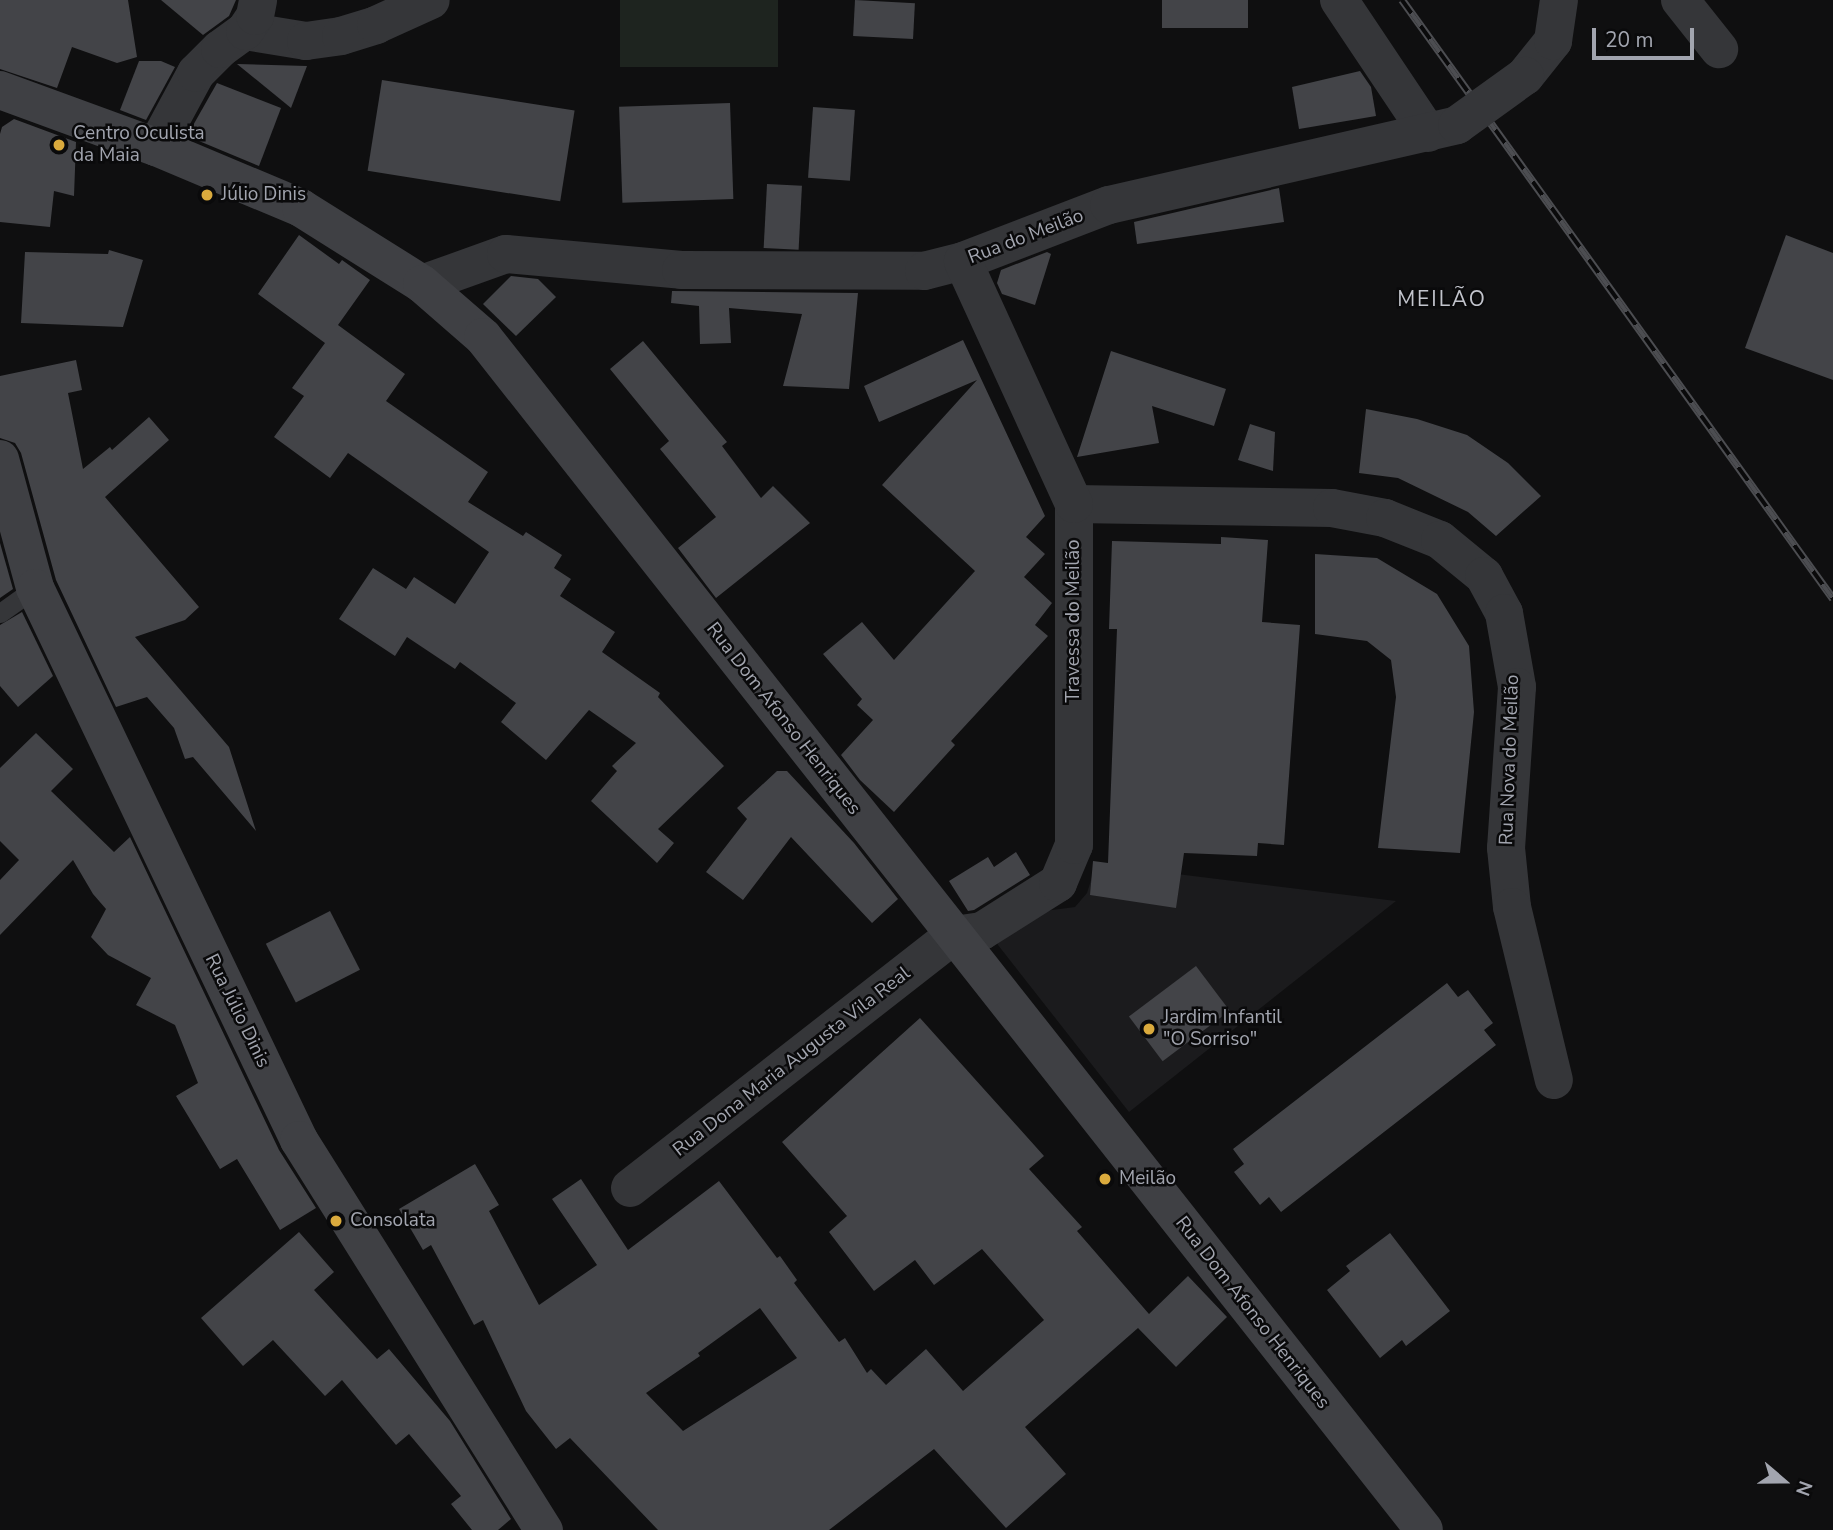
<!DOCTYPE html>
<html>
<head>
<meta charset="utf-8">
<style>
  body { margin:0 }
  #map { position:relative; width:1833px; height:1530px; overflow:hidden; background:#0f0f10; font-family:"Nunito Sans",sans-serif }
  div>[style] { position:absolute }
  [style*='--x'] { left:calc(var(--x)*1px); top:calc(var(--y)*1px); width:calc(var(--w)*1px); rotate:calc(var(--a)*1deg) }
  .built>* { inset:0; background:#1b1b1d }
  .green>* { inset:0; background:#1e241f; transform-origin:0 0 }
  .building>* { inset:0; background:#434448; transform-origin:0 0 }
  .service>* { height:19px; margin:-9.5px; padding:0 9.5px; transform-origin:9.5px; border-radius:9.5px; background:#353639 }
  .minor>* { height:38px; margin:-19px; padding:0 19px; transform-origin:19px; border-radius:19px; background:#353639 }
  .secondary>* { height:38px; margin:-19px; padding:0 19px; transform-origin:19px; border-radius:19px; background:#3f4044 }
  .rail>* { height:8px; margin-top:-4px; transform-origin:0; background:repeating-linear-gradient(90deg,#0a0a0b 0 16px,#4c4d51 0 32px); box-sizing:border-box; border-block:2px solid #4c4d51 }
  .minor-bridge>* { height:38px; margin:-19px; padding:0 19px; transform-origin:19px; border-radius:19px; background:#353639 }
  .dots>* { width:19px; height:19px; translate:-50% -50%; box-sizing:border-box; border:4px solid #0a0a0b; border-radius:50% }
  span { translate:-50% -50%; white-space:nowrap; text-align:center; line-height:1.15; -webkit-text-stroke:5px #0a0a0b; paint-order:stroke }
  .poi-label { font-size:19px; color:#a2a5af }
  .left { translate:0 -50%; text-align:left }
  .street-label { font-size:19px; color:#a2a5af }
  .neighbourhood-label { font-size:21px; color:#c2c4cc; letter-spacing:2px }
  .north { position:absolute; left:1749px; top:1446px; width:70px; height:70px; -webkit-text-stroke:5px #0a0a0b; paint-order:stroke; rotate:110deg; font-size:19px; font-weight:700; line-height:28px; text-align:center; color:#a2a5af }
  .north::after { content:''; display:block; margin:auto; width:24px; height:32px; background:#a2a5af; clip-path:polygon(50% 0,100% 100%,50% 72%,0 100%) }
  .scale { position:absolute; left:1592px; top:28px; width:102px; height:32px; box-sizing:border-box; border:4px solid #a2a5af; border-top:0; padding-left:9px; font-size:21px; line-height:24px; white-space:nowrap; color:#a2a5af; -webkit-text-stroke:5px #0a0a0b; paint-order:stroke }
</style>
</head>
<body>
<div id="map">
  <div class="built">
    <i style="clip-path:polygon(1096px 864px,1396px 901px,1129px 1112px,998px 945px,996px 939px,1037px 912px,1075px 907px,1087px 893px)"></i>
  </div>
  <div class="green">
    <i style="left:620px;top:0;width:158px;height:67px"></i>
  </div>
  <div class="building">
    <i style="clip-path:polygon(0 0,128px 0,137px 57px,117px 63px,72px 47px,57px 88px,0 69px)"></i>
    <i style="clip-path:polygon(161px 0,236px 0,229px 16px,203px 35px)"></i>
    <i style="left:855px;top:0;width:60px;height:36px;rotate:3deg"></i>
    <i style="left:1162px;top:0;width:86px;height:28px"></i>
    <i style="clip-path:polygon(139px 61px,161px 61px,175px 67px,146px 120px,120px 110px)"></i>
    <i style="clip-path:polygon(237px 64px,307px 66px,291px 108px)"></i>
    <i style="clip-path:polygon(1360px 71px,1371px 87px,1376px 116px,1299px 129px,1292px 87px)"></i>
    <i style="left:382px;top:80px;width:195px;height:92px;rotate:9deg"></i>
    <i style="clip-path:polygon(217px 83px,281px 108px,259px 166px,187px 136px)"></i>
    <i style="left:730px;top:103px;width:96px;height:111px;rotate:88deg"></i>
    <i style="left:813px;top:107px;width:42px;height:71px;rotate:4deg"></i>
    <i style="clip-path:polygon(14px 119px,76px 142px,74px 196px,54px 191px,50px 227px,0 222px,0 134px,2px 127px)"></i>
    <i style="left:767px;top:184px;width:35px;height:64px;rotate:3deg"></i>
    <i style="clip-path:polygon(1279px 188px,1284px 222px,1137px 244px,1134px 222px)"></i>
    <i style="clip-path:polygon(299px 235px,339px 264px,342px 260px,370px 280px,338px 325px,405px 374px,386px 401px,488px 472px,468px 502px,523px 536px,526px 532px,562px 555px,554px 568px,571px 579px,560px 596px,615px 632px,602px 652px,660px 693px,658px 697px,724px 766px,658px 829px,674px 843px,657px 863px,591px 801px,617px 771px,612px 766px,636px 743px,589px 710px,546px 760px,501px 722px,516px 703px,460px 662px,455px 669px,407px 637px,395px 656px,339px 619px,373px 568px,406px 589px,414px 577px,455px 604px,489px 552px,348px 453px,330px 478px,274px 437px,304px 396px,292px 388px,325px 343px,258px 294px)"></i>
    <i style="clip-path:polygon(1786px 235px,1833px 253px,1833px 380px,1745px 348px)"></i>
    <i style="clip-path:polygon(109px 250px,143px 260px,123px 327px,21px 323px,25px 252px,108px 254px)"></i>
    <i style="clip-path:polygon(1047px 252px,1051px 254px,1035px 305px,1002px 294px,997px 283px,1001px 270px)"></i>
    <i style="clip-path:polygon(511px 276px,538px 279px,556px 297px,516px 336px,483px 304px)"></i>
    <i style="clip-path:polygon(672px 291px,858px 293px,849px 389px,783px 386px,802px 314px,729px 308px,731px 343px,700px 344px,699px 306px,671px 303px)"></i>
    <i style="clip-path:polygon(963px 340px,1045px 516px,1026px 537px,1045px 554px,1024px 577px,1052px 603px,1035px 625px,1048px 636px,951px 741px,955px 745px,894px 812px,860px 780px,841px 755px,873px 720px,857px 705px,862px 699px,823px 654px,862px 622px,894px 660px,975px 571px,882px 485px,977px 380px,879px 422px,864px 386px)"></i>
    <i style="clip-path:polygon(643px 341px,727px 442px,722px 446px,761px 498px,773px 486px,810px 523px,716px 598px,678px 548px,716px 517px,660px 449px,669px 441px,610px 369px)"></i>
    <i style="clip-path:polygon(1111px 351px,1226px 389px,1214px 426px,1152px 406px,1159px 443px,1077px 457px)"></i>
    <i style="clip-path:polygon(76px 360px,82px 390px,68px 393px,83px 469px,110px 447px,112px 450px,149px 417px,169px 440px,105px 497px,199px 607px,185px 620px,135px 637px,229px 747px,256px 831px,193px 757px,185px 759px,174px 728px,147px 697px,116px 707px,56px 580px,21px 453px,15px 443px,0 438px,0 376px)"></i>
    <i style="clip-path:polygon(1366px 409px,1417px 419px,1467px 435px,1508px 463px,1541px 496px,1496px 536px,1468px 512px,1398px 478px,1359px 473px)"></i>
    <i style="clip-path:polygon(1250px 424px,1275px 432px,1273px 471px,1238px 460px)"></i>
    <i style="clip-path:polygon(1221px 537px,1268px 540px,1262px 622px,1300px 625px,1284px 845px,1258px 843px,1257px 856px,1184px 853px,1176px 908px,1090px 895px,1093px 861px,1108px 863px,1117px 629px,1109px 629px,1112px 541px,1221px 544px)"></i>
    <i style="clip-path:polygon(0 543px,13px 589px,0 598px)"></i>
    <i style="clip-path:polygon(1315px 554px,1377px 558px,1437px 594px,1469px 646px,1474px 712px,1460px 853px,1378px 848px,1396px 697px,1391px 660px,1367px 641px,1315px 634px)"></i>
    <i style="clip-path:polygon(22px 612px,53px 676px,18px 707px,0 686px,0 625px)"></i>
    <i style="clip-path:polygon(36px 733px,73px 769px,51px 791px,114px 852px,130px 837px,279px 1150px,316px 1208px,280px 1230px,237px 1159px,220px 1169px,176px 1096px,198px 1083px,175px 1025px,136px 1005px,151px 978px,108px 955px,91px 937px,106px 909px,93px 894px,73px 860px,0 935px,0 880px,19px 860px,0 841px,0 768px)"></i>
    <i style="clip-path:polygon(777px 771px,787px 771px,854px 843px,898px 899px,872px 923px,791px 837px,743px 900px,706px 872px,747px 819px,737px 808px)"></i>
    <i style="clip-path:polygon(1016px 852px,1030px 875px,974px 910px,968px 911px,949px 881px,988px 857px,994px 867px)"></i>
    <i style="left:330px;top:911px;width:66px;height:72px;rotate:63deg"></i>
    <i style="left:1196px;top:966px;width:56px;height:84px;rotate:53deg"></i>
    <i style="clip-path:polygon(1447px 983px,1458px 997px,1468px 990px,1493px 1023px,1484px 1030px,1496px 1045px,1281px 1212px,1269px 1197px,1260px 1205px,1234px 1172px,1244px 1164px,1233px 1149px)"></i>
    <i style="clip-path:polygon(evenodd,920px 1018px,1044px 1156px,1029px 1169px,1082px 1227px,1077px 1231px,1149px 1314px,1188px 1276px,1227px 1317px,1176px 1367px,1138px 1328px,1025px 1427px,1066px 1474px,1006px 1528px,934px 1449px,829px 1530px,658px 1530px,570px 1438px,556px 1449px,526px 1411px,483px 1320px,474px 1325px,431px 1245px,423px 1250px,399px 1209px,475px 1164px,499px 1205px,489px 1211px,539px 1305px,597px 1265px,552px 1199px,581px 1179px,628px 1250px,719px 1181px,777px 1258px,780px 1256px,797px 1280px,794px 1283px,839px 1342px,845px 1338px,867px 1373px,871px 1369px,886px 1385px,926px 1349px,963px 1391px,1044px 1320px,982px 1249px,934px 1285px,915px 1260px,874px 1291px,829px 1232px,847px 1216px,782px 1142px,920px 1018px,760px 1308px,797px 1358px,683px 1431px,646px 1393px,700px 1356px,698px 1353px,760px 1308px)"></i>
    <i style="clip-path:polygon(299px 1232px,334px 1272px,314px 1290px,377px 1359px,389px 1349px,450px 1421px,511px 1519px,498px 1530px,472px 1530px,451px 1504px,461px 1496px,409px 1434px,396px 1445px,342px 1380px,325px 1396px,273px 1340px,243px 1366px,201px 1318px)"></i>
    <i style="clip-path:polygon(1390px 1233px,1450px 1311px,1406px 1346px,1402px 1340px,1380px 1358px,1327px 1290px,1350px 1271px,1346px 1266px)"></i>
  </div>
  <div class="service">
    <i style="--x:0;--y:613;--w:43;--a:-35.5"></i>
  </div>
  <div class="minor">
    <i style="--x:1339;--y:0;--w:160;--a:56.2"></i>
    <i style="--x:1680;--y:0;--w:63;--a:51.5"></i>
    <i style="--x:245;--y:31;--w:62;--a:9.3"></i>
    <i style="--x:306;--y:41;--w:35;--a:-8"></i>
    <i style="--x:341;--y:36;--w:37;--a:-17"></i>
    <i style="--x:376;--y:25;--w:60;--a:-24.4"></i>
    <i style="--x:1525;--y:76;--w:45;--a:-51.3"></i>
    <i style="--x:1553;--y:41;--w:41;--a:-81.7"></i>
    <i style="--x:156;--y:147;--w:84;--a:-61.6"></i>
    <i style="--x:196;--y:73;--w:34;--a:-45"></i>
    <i style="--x:220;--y:49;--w:31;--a:-36"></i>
    <i style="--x:245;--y:31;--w:18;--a:-56"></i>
    <i style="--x:255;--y:16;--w:16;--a:-79"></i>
    <i style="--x:422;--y:284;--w:89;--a:-19.7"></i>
    <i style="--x:506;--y:254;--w:176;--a:5.2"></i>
    <i style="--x:681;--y:270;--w:243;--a:0.2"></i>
    <i style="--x:924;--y:271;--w:40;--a:-14.4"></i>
    <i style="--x:963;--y:261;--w:156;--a:-21"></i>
    <i style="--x:1109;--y:205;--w:357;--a:-12.9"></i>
    <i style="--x:1074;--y:504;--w:258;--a:0.9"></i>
    <i style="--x:1332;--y:508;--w:54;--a:10.7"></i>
    <i style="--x:1385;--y:518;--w:59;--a:21.8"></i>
    <i style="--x:1440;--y:540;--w:57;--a:39.3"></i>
    <i style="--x:1484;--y:576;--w:42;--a:61.6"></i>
    <i style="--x:1504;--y:613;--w:75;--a:80"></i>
    <i style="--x:1517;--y:687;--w:161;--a:93.9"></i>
    <i style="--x:1506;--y:848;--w:59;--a:84.2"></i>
    <i style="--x:1512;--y:907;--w:178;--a:76.4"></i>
    <i style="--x:630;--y:1188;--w:411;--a:-38"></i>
    <i style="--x:954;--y:935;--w:28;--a:-8"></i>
    <i style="--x:982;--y:931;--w:90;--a:-32.3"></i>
    <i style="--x:1058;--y:883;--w:41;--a:-67.2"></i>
    <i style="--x:1074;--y:845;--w:341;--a:-90"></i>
    <i style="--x:1074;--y:504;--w:267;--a:-114.6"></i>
  </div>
  <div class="secondary">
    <i style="--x:0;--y:90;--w:166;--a:20.1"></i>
    <i style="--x:156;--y:147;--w:157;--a:22.8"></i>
    <i style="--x:301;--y:208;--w:143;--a:32.1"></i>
    <i style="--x:422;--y:284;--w:81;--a:41"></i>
    <i style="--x:483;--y:337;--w:1519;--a:51.73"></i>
    <i style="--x:0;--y:459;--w:134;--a:74.8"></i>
    <i style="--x:35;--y:588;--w:612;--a:64.44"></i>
    <i style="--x:299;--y:1140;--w:461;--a:57.9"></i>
  </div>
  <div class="rail">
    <i style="--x:1402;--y:0;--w:738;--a:54.26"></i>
  </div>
  <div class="minor-bridge">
    <i style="--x:1457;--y:125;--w:84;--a:-35.8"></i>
  </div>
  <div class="dots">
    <i style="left:59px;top:145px;background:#daaa3d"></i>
    <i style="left:207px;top:195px;background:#daaa3d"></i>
    <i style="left:1149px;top:1029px;background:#daaa3d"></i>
    <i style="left:1105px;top:1179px;background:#daaa3d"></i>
    <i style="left:336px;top:1221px;background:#daaa3d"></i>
  </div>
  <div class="poi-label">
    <span class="left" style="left:73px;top:145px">Centro Oculista<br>da Maia</span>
    <span class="left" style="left:221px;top:195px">Júlio Dinis</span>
    <span class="left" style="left:1163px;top:1029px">Jardim Infantil<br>"O Sorriso"</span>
    <span class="left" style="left:1119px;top:1179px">Meilão</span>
    <span class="left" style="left:350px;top:1221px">Consolata</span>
  </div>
  <div class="street-label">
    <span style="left:1026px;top:237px;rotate:-21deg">Rua do Meilão</span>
    <span style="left:1074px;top:621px;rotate:-90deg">Travessa do Meilão</span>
    <span style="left:783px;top:719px;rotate:52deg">Rua Dom Afonso Henriques</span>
    <span style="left:1510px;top:760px;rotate:-88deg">Rua Nova do Meilão</span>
    <span style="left:237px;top:1011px;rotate:64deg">Rua Júlio Dinis</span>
    <span style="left:792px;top:1062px;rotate:-38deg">Rua Dona Maria Augusta Vila Real</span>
    <span style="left:1252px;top:1313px;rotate:52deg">Rua Dom Afonso Henriques</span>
  </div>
  <div class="neighbourhood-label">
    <span style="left:1442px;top:299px">MEILÃO</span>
  </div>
  <div class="north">N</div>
  <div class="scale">20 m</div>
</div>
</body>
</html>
